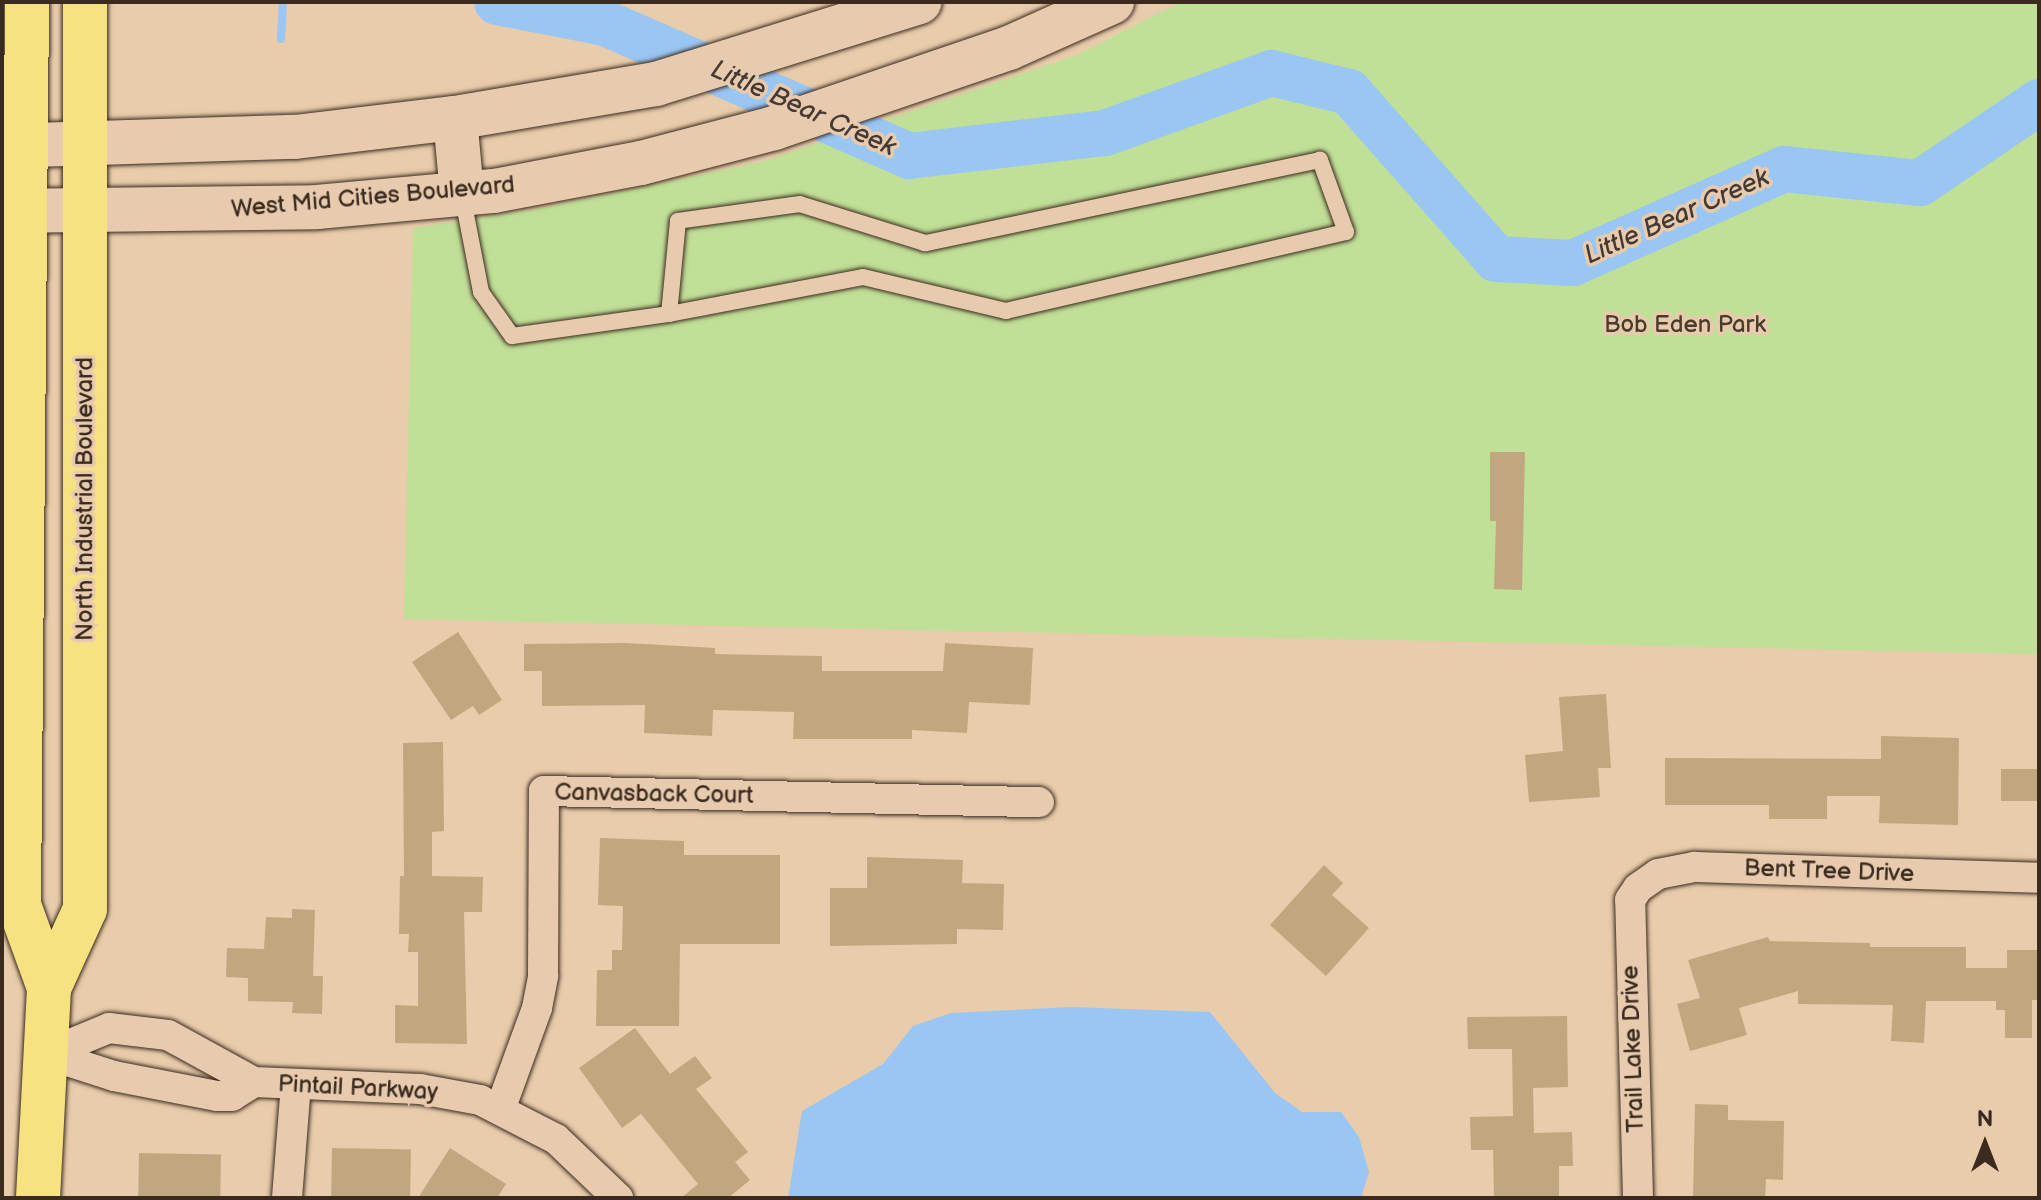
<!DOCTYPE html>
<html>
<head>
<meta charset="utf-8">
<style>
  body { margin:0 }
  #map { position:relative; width:2041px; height:1200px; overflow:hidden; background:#e9ccac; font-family:"Balsamiq Sans",sans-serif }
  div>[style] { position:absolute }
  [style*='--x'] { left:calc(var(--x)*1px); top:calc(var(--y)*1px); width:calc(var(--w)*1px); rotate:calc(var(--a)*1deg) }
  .green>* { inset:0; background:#c0df97 }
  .water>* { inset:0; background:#99c6f3 }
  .stream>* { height:8px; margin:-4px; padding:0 4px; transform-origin:4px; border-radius:4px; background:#99c6f3 }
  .river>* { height:46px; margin:-23px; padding:0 23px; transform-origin:23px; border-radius:23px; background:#99c6f3 }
  .building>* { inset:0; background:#c1a77f; transform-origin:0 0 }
  .roads { filter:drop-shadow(0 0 2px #3b2a1e) drop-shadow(0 0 2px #3b2a1e) }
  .lane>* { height:16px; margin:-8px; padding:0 8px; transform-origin:8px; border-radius:8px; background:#e8cbaf }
  .street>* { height:30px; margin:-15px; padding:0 15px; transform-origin:15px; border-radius:15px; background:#e8cbaf }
  .secondary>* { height:44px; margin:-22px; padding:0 22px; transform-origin:22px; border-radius:22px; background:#e8cbaf }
  .primary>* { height:44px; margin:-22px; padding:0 22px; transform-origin:22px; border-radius:22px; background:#f7e281 }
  span { translate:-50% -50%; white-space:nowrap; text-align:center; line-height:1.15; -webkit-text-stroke:7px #e8cbaf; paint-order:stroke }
  .street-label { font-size:24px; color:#3b2a1e }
  .park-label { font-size:24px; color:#483c2a }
  .water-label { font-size:26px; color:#443a33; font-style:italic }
  .frame { position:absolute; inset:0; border:4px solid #3b2a1e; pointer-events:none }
  .north { position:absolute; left:1945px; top:1104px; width:80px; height:80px; -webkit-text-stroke:6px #e8cbaf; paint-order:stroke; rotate:0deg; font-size:22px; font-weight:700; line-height:32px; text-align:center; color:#3b2a1e }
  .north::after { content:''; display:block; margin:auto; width:28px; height:36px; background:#3b2a1e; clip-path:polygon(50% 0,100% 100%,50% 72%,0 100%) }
</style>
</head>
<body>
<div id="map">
  <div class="green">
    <i style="clip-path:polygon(1181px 2px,2039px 2px,2039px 654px,404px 619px,413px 228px,536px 209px,764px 161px,1079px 54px)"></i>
  </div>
  <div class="water">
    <i style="clip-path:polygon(1071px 1007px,1210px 1012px,1275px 1093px,1302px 1112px,1341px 1112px,1359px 1137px,1369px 1172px,1361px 1198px,788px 1198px,802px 1111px,883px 1064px,913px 1026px,951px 1013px)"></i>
  </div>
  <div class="stream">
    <i style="--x:281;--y:39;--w:37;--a:-87"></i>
  </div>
  <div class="river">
    <i style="--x:497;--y:2;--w:110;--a:11"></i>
    <i style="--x:605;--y:23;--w:332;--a:23.6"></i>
    <i style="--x:909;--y:156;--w:197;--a:-6.7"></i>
    <i style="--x:1105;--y:133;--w:177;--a:-19.8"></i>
    <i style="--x:1272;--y:73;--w:79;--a:13.9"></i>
    <i style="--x:1349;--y:92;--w:222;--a:48.6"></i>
    <i style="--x:1496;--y:259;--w:77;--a:3"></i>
    <i style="--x:1573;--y:263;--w:231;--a:-24"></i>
    <i style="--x:1784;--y:169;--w:137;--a:5.9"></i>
    <i style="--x:1920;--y:183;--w:144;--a:-34.2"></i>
  </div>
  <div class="building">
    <i style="clip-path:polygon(1490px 452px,1525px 452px,1522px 590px,1494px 589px,1496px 521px,1490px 521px)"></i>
    <i style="clip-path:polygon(458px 632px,502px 700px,479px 715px,473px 706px,451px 720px,412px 662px)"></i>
    <i style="clip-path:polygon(626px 643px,715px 648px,715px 654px,822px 656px,822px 671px,943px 671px,945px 643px,1033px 648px,1030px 705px,969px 702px,967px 733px,912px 730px,912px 739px,793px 739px,794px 712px,713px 710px,712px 736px,644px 733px,645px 705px,542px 706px,542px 671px,524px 671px,524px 644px)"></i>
    <i style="clip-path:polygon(1606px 694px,1611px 768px,1598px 768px,1600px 797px,1529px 802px,1525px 755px,1563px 751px,1559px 697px)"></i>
    <i style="clip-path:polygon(1881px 736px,1959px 738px,1958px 825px,1879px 823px,1880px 796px,1827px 796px,1827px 819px,1769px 819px,1769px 805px,1665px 805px,1665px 758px,1881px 759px)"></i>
    <i style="clip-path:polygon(443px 742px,444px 831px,432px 832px,432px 876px,483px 877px,482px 912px,464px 912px,467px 1044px,395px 1043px,395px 1005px,418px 1006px,418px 952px,408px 952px,409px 934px,399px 934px,400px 876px,404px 876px,403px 743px)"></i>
    <i style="left:2001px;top:769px;width:38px;height:32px"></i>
    <i style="clip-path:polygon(600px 838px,684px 841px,684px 855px,780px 855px,780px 944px,680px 944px,679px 1026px,596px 1026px,597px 970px,612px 970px,612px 950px,622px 950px,623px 906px,598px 905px)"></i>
    <i style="clip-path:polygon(867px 857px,963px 860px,962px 883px,1004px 884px,1003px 930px,957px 929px,957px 944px,830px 946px,830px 888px,867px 888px)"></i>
    <i style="clip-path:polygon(1324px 865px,1343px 883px,1332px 895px,1369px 928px,1326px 976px,1270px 925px)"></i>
    <i style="clip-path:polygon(292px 909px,315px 910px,313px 976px,323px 976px,322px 1014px,292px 1013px,293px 1002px,248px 1001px,248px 978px,226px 977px,227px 948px,264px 949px,266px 917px,292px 918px)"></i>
    <i style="clip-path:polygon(1768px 937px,1770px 941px,1870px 943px,1870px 947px,1966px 947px,1966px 968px,2007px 968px,2007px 950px,2039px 950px,2039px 1000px,2032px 1000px,2032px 1038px,2005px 1038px,2005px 1010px,1996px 1010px,1996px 1001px,1926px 1001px,1924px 1043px,1891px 1041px,1893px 1005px,1798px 1004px,1798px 991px,1739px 1008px,1747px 1035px,1690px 1051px,1677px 1004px,1700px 998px,1688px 960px)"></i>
    <i style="clip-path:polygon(1567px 1016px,1568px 1087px,1533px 1088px,1534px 1133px,1572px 1132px,1573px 1166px,1559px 1166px,1559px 1198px,1494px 1198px,1493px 1150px,1471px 1150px,1470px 1117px,1513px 1116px,1512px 1049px,1468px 1049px,1467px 1017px)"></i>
    <i style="clip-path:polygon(635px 1028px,670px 1074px,695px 1056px,712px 1078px,696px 1089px,748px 1152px,735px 1162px,750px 1180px,728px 1198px,681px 1198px,698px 1184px,641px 1114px,622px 1128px,579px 1068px)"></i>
    <i style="clip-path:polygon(1695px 1104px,1728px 1105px,1728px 1120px,1784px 1121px,1783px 1180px,1766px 1179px,1765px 1198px,1693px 1198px)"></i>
    <i style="left:332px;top:1148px;width:79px;height:50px;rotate:1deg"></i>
    <i style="clip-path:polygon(450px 1148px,506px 1184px,497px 1198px,418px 1198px)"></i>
    <i style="left:139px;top:1153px;width:82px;height:45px;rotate:1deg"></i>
  </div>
  <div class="roads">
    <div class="lane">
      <i style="--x:462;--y:194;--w:100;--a:79"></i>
      <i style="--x:481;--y:292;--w:54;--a:54.8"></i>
      <i style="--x:512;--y:336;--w:159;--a:-8"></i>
      <i style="--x:669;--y:314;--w:197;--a:-10.8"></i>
      <i style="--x:863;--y:277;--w:147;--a:13.4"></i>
      <i style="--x:1006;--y:311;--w:349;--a:-13.1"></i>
      <i style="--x:1346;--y:232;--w:77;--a:-109.9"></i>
      <i style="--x:1320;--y:160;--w:404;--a:168.1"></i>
      <i style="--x:925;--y:243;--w:131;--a:-162.7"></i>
      <i style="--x:800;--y:204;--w:123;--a:172.1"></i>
      <i style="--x:678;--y:221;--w:93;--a:95.5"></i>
    </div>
    <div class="street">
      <i style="--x:109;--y:1028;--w:59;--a:6.8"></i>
      <i style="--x:168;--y:1035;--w:98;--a:28.7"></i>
      <i style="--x:254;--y:1082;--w:26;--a:148"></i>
      <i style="--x:232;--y:1096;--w:15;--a:180"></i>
      <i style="--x:217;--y:1096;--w:105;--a:-169"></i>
      <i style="--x:114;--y:1076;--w:71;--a:-162.1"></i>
      <i style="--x:46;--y:1054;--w:68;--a:-22.4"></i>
      <i style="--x:254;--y:1082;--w:166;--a:2.4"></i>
      <i style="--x:420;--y:1089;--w:61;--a:10.4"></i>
      <i style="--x:480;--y:1100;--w:85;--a:27.2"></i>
      <i style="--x:556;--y:1139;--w:86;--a:43.6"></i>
      <i style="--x:501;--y:1107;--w:105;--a:-70"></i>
      <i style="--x:537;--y:1008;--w:33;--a:-79"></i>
      <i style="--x:543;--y:976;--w:185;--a:-89.7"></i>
      <i style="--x:544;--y:791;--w:495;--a:1.3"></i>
      <i style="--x:287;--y:1198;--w:114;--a:-85.5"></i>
      <i style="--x:1638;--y:1198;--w:298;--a:-91.5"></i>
      <i style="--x:1630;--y:900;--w:14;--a:-56"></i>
      <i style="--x:1638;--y:888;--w:24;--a:-35"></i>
      <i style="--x:1658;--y:874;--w:38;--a:-11"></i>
      <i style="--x:1695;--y:867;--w:344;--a:1.8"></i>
    </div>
    <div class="secondary">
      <i style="--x:455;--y:118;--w:76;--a:84.7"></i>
      <i style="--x:2;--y:146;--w:293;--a:-1.8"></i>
      <i style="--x:295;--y:137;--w:161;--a:-6.8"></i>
      <i style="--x:455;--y:118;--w:204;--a:-9.6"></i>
      <i style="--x:656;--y:84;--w:276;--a:-17.3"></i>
      <i style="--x:2;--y:211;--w:315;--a:-0.7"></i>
      <i style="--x:317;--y:207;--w:178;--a:-5.2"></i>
      <i style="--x:494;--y:191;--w:150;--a:-10.8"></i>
      <i style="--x:641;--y:163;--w:138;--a:-14.7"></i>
      <i style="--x:774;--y:128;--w:248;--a:-18.8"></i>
      <i style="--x:1009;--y:48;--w:113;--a:-24.1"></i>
    </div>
    <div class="primary">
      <i style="--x:27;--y:2;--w:903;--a:90.51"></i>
      <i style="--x:19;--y:905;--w:88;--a:70.1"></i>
      <i style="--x:38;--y:1198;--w:210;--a:-87"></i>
      <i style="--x:49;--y:988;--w:87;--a:-65.5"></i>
      <i style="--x:85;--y:909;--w:907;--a:-90"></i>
    </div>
  </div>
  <div class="street-label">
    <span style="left:373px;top:197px;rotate:-5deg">West Mid Cities Boulevard</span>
    <span style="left:85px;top:499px;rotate:-90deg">North Industrial Boulevard</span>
    <span style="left:654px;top:794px;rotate:1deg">Canvasback Court</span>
    <span style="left:1829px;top:871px;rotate:2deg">Bent Tree Drive</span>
    <span style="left:1633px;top:1049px;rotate:-92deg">Trail Lake Drive</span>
    <span style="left:358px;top:1088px;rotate:3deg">Pintail Parkway</span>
  </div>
  <div class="park-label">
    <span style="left:1685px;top:325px">Bob Eden Park</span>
  </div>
  <div class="water-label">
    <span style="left:803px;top:109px;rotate:24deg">Little Bear Creek</span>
    <span style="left:1677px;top:217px;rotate:-24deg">Little Bear Creek</span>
  </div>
  <div class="frame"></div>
  <div class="north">N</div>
</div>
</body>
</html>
